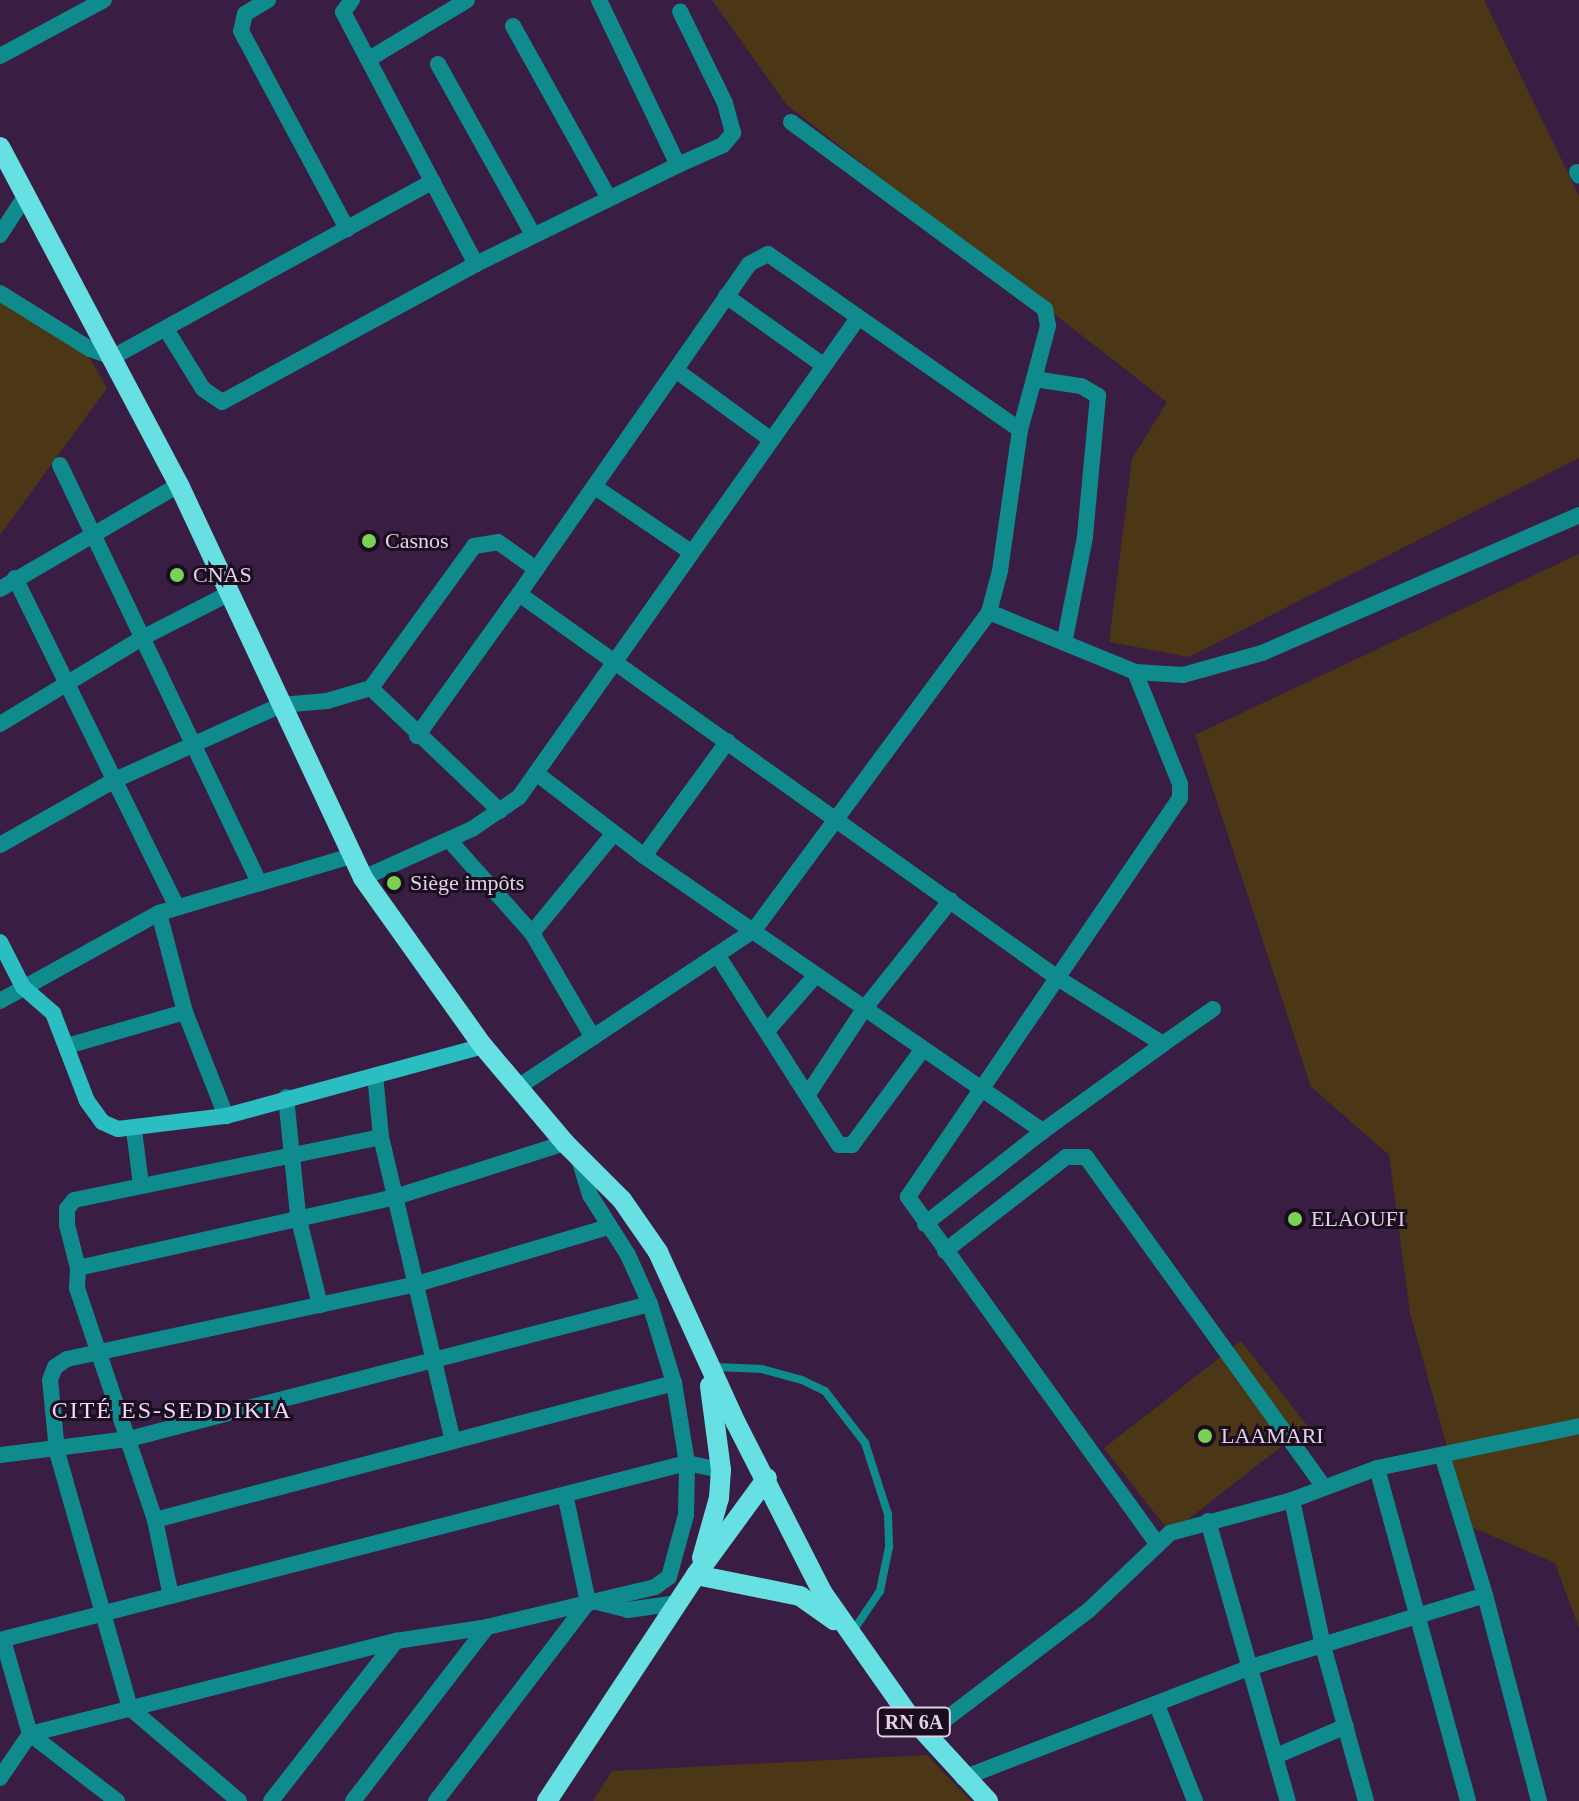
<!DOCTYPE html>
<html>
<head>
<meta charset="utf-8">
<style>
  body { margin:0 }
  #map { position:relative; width:1579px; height:1801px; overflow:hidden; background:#3a1d43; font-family:"Times New Roman",serif }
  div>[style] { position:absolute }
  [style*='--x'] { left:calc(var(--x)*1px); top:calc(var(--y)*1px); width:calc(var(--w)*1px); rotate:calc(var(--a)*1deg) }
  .green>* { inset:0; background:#4b3715; transform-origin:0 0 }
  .lane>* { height:8px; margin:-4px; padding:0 4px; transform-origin:4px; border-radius:4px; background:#0f8b8e }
  .street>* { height:16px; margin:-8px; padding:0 8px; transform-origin:8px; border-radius:8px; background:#0f8b8e }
  .secondary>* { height:16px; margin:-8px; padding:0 8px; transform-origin:8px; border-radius:8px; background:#2abdc1 }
  .primary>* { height:20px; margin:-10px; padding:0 10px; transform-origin:10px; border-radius:10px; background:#66e0e3 }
  .dots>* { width:22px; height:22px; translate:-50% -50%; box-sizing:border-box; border:4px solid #1a0e1e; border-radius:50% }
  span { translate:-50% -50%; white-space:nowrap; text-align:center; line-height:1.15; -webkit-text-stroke:6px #1a0e1e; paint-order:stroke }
  .shield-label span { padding:2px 6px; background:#1a0e1e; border:2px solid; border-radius:6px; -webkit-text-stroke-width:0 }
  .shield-label { font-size:20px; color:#e2d0e8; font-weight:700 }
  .poi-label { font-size:22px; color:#e2d0e8 }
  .left { translate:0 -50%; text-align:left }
  .neighbourhood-label { font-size:24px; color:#f3d7fd; letter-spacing:2px }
</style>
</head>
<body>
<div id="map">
  <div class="green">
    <i style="clip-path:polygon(712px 0,1484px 0,1579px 196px,1579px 458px,1189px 657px,1109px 642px,1132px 459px,1167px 402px,786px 104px)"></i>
    <i style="clip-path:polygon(0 296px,88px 355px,107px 388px,0 535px)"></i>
    <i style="clip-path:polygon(1579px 554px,1579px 1628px,1555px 1563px,1469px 1526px,1410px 1313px,1389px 1155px,1311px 1087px,1195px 735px)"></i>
    <i style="left:1241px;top:1341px;width:108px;height:174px;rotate:52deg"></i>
    <i style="clip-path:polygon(927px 1755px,971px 1801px,593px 1801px,612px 1771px)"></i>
  </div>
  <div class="lane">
    <i style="--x:714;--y:1367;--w:48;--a:2.4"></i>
    <i style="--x:762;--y:1369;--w:41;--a:15.4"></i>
    <i style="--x:802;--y:1380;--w:25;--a:26"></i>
    <i style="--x:825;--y:1391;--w:66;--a:52.4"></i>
    <i style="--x:865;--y:1443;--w:75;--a:72.1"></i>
    <i style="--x:888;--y:1514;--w:33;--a:88"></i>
    <i style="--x:889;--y:1547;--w:45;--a:101.6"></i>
    <i style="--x:880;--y:1591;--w:48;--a:124"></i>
  </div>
  <div class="street">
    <i style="--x:268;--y:0;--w:27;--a:149"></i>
    <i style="--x:245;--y:14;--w:17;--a:103"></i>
    <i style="--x:241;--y:31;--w:225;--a:61.8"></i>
    <i style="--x:352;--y:0;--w:15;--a:127"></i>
    <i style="--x:343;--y:12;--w:285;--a:62.2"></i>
    <i style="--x:513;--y:26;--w:196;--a:60.9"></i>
    <i style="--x:0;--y:56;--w:118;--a:-28.3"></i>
    <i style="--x:369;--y:59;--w:114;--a:-31"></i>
    <i style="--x:438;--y:64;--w:196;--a:60.9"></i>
    <i style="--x:791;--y:122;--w:315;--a:36.4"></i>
    <i style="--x:1045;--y:309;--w:17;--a:80"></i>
    <i style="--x:1048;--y:326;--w:55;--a:104.8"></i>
    <i style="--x:678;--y:165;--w:49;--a:-24"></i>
    <i style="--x:723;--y:145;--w:16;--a:-50"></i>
    <i style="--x:733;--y:133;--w:31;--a:-105"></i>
    <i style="--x:725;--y:103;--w:102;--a:-116.1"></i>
    <i style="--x:1577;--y:172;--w:4;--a:63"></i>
    <i style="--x:0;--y:235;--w:48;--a:-57"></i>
    <i style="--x:0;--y:293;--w:106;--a:31.9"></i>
    <i style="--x:90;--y:349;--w:24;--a:19"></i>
    <i style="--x:113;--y:357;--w:365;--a:-28.8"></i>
    <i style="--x:726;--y:296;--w:119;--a:35.4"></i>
    <i style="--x:166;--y:329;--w:70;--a:58.3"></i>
    <i style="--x:203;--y:389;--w:23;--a:34"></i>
    <i style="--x:222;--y:402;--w:289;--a:-28.5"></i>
    <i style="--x:476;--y:264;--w:225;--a:-26.1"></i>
    <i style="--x:678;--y:165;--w:183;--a:-115.6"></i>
    <i style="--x:677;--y:371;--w:115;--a:36.2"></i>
    <i style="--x:1020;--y:430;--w:53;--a:-74.6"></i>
    <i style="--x:1034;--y:379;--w:48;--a:8.5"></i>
    <i style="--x:1081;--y:386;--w:20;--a:30"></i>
    <i style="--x:1098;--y:396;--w:142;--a:95.3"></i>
    <i style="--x:1085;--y:537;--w:104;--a:101.1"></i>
    <i style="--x:60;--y:465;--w:460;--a:64.5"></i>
    <i style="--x:595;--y:487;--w:116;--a:34.1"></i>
    <i style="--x:15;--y:578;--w:367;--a:63.8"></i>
    <i style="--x:0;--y:589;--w:207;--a:-30.2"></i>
    <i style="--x:1135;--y:672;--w:121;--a:68.1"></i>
    <i style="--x:1180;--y:784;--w:14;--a:90"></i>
    <i style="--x:1180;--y:798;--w:483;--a:124.3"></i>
    <i style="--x:908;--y:1197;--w:427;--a:54.3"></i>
    <i style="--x:0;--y:724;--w:166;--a:-31.2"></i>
    <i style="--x:142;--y:638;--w:97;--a:-27.1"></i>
    <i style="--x:417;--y:736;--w:175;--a:-54.3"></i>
    <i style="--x:536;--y:773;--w:136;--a:37.5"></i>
    <i style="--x:644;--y:856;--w:485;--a:34.6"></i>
    <i style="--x:1043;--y:1131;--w:148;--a:-35.9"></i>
    <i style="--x:1163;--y:1044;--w:123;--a:-148"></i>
    <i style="--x:1059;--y:979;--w:663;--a:-144.51"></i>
    <i style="--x:519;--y:594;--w:402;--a:-55.1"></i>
    <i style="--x:749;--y:264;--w:21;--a:-28"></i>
    <i style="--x:768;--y:254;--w:307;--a:34.9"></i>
    <i style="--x:1020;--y:430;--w:142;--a:98.1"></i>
    <i style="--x:1000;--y:571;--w:42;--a:105"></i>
    <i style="--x:500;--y:811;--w:178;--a:-136.4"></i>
    <i style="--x:371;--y:688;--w:175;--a:-54"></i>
    <i style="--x:474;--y:546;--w:24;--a:-9"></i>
    <i style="--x:498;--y:542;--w:47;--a:35.4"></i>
    <i style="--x:449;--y:840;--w:125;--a:48.3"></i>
    <i style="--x:532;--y:933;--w:129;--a:-50.6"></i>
    <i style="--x:0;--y:845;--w:132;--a:-29.5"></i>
    <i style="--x:115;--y:780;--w:182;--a:-24.3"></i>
    <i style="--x:281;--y:705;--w:46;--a:-5"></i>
    <i style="--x:327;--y:701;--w:46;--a:-16.5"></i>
    <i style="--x:644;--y:856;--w:142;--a:-53.9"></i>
    <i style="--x:363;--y:878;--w:120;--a:-24.2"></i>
    <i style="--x:472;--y:829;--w:57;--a:-34.2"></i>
    <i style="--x:519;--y:797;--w:587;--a:-54.71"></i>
    <i style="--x:159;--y:913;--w:102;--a:75.3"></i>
    <i style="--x:185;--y:1012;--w:112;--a:68.5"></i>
    <i style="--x:532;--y:933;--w:121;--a:59.8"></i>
    <i style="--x:718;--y:956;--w:224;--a:57.4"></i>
    <i style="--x:839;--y:1145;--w:13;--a:0"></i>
    <i style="--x:852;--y:1145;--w:119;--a:-53.5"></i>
    <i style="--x:0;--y:1001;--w:182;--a:-29"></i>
    <i style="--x:159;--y:913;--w:201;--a:-16.5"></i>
    <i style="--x:767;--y:1031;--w:74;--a:-48.8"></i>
    <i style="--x:1163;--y:1044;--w:61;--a:-35"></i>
    <i style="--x:67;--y:1046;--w:123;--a:-16.1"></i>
    <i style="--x:518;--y:1087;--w:283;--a:-33.6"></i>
    <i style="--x:754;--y:930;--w:395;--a:-53.5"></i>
    <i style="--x:989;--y:612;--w:158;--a:22.3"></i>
    <i style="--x:1135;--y:672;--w:48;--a:3.6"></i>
    <i style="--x:1183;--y:675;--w:82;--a:-15.6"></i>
    <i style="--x:1262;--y:653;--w:346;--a:-23.5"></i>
    <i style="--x:808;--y:1094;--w:102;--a:-56.6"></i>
    <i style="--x:864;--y:1009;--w:139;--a:-51.4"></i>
    <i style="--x:286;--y:1097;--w:120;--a:84.2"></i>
    <i style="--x:298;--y:1216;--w:92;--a:76.1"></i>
    <i style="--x:134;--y:1130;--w:55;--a:82.7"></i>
    <i style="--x:381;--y:1137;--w:312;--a:76.7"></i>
    <i style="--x:925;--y:1224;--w:150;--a:-38.2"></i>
    <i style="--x:945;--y:1251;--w:153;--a:-37.8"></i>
    <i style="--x:1066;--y:1157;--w:20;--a:0"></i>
    <i style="--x:1086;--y:1157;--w:405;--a:54.2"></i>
    <i style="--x:78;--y:1268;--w:44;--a:-104.3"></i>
    <i style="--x:67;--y:1225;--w:16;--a:-90"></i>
    <i style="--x:67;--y:1209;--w:11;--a:-52"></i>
    <i style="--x:74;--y:1200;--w:313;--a:-11.6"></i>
    <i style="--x:381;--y:1137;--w:62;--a:-95.5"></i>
    <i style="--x:0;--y:1455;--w:130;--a:-7.1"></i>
    <i style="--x:129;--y:1439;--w:538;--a:-14.53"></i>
    <i style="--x:1442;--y:1455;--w:146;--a:72.9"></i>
    <i style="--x:1377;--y:1468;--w:345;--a:74.7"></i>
    <i style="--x:1292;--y:1500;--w:149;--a:78"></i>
    <i style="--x:1323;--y:1646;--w:161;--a:74.5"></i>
    <i style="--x:155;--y:1520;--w:537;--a:-14.79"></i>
    <i style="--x:1208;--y:1521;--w:291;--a:74.1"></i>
    <i style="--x:171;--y:1596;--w:78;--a:-101.9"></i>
    <i style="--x:155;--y:1520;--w:245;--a:-108.6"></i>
    <i style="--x:77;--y:1288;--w:20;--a:-87"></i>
    <i style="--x:78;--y:1268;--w:325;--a:-12.6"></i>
    <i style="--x:395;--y:1197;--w:178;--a:-17.6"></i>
    <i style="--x:593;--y:1601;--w:36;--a:14"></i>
    <i style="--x:628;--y:1610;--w:50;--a:-8"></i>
    <i style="--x:0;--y:1640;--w:709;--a:-14.45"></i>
    <i style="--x:687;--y:1463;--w:35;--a:12"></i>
    <i style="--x:3;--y:1640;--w:98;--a:74"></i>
    <i style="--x:30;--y:1734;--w:110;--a:37.6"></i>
    <i style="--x:1157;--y:1705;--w:103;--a:68.4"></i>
    <i style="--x:925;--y:1735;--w:206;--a:-37.3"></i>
    <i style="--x:1089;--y:1610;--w:112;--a:-43.5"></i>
    <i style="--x:1170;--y:1533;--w:126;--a:-15.1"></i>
    <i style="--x:1292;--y:1500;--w:91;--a:-20.6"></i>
    <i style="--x:1377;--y:1468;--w:206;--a:-11.7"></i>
    <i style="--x:1276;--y:1756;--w:76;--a:-23.2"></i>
    <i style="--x:0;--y:1778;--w:53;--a:-55.7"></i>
    <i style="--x:30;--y:1734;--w:378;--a:-14.3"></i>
    <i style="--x:396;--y:1641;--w:92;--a:-8.7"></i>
    <i style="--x:487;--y:1627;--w:173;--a:-13.4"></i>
    <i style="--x:655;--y:1587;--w:17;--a:-36"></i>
    <i style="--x:669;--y:1577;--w:64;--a:-74.7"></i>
    <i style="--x:686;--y:1515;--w:52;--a:-88.9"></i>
    <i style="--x:687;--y:1463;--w:81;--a:-99.2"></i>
    <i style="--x:674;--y:1383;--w:83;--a:-106.9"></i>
    <i style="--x:650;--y:1304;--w:54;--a:-114.2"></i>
    <i style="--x:628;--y:1255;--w:71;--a:-122.3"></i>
    <i style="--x:590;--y:1195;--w:39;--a:-107"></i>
    <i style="--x:963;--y:1778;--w:305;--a:-21.1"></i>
    <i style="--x:1248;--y:1668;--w:248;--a:-17.1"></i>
    <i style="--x:1485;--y:1595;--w:213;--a:75.3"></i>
    <i style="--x:239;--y:1801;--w:143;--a:-139.5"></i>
    <i style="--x:130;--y:1708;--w:267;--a:-105.9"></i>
    <i style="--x:57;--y:1451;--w:71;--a:-95.6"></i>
    <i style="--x:50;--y:1380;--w:14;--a:-69"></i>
    <i style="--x:55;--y:1367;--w:14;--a:-34"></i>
    <i style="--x:67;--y:1359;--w:358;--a:-12.1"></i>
    <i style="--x:417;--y:1284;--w:199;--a:-16.6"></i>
    <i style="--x:271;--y:1801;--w:203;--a:-52"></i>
    <i style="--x:353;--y:1801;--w:220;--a:-52.4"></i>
    <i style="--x:436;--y:1801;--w:250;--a:-52.6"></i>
    <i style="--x:588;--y:1602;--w:110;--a:-102"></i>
  </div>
  <div class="secondary">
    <i style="--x:0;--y:942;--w:51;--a:62.9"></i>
    <i style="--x:23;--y:987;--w:40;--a:41"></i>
    <i style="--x:53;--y:1013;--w:94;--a:68.9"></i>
    <i style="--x:87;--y:1101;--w:26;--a:54"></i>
    <i style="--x:102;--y:1122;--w:17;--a:24"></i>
    <i style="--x:118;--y:1129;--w:109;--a:-6.9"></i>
    <i style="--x:226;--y:1116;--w:266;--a:-15.2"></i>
  </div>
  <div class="primary">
    <i style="--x:0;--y:147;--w:382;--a:62.1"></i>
    <i style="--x:179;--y:485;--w:434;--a:64.9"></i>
    <i style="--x:363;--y:878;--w:206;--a:54.5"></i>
    <i style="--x:483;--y:1046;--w:127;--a:49.8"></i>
    <i style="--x:565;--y:1143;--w:81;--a:45"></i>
    <i style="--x:622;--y:1200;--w:63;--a:55.3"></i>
    <i style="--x:658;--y:1252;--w:188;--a:65.5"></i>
    <i style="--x:736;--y:1423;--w:190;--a:63"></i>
    <i style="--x:822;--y:1592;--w:148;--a:54.9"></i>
    <i style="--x:907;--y:1713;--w:120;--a:47.4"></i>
    <i style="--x:702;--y:1558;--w:62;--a:-74.2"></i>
    <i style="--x:719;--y:1498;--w:28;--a:-86"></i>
    <i style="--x:721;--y:1470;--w:85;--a:-97.5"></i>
    <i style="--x:696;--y:1575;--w:106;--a:11.4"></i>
    <i style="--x:800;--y:1596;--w:42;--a:35.2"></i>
    <i style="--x:547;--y:1801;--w:271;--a:-56.6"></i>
    <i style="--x:696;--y:1575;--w:120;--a:-53.8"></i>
  </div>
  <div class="dots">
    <i style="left:369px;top:541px;background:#7bd156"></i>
    <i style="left:177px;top:575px;background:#7bd156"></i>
    <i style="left:394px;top:883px;background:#7bd156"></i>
    <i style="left:1295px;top:1219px;background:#7bd156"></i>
    <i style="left:1205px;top:1436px;background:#7bd156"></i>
  </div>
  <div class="shield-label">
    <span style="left:914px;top:1722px">RN 6A</span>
  </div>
  <div class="poi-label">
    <span class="left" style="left:385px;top:541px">Casnos</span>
    <span class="left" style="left:193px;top:575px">CNAS</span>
    <span class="left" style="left:410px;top:883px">Siège impôts</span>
    <span class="left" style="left:1311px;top:1219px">ELAOUFI</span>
    <span class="left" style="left:1221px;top:1436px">LAAMARI</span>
  </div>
  <div class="neighbourhood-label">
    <span style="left:172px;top:1411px">CITÉ ES-SEDDIKIA</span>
  </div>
</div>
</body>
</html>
